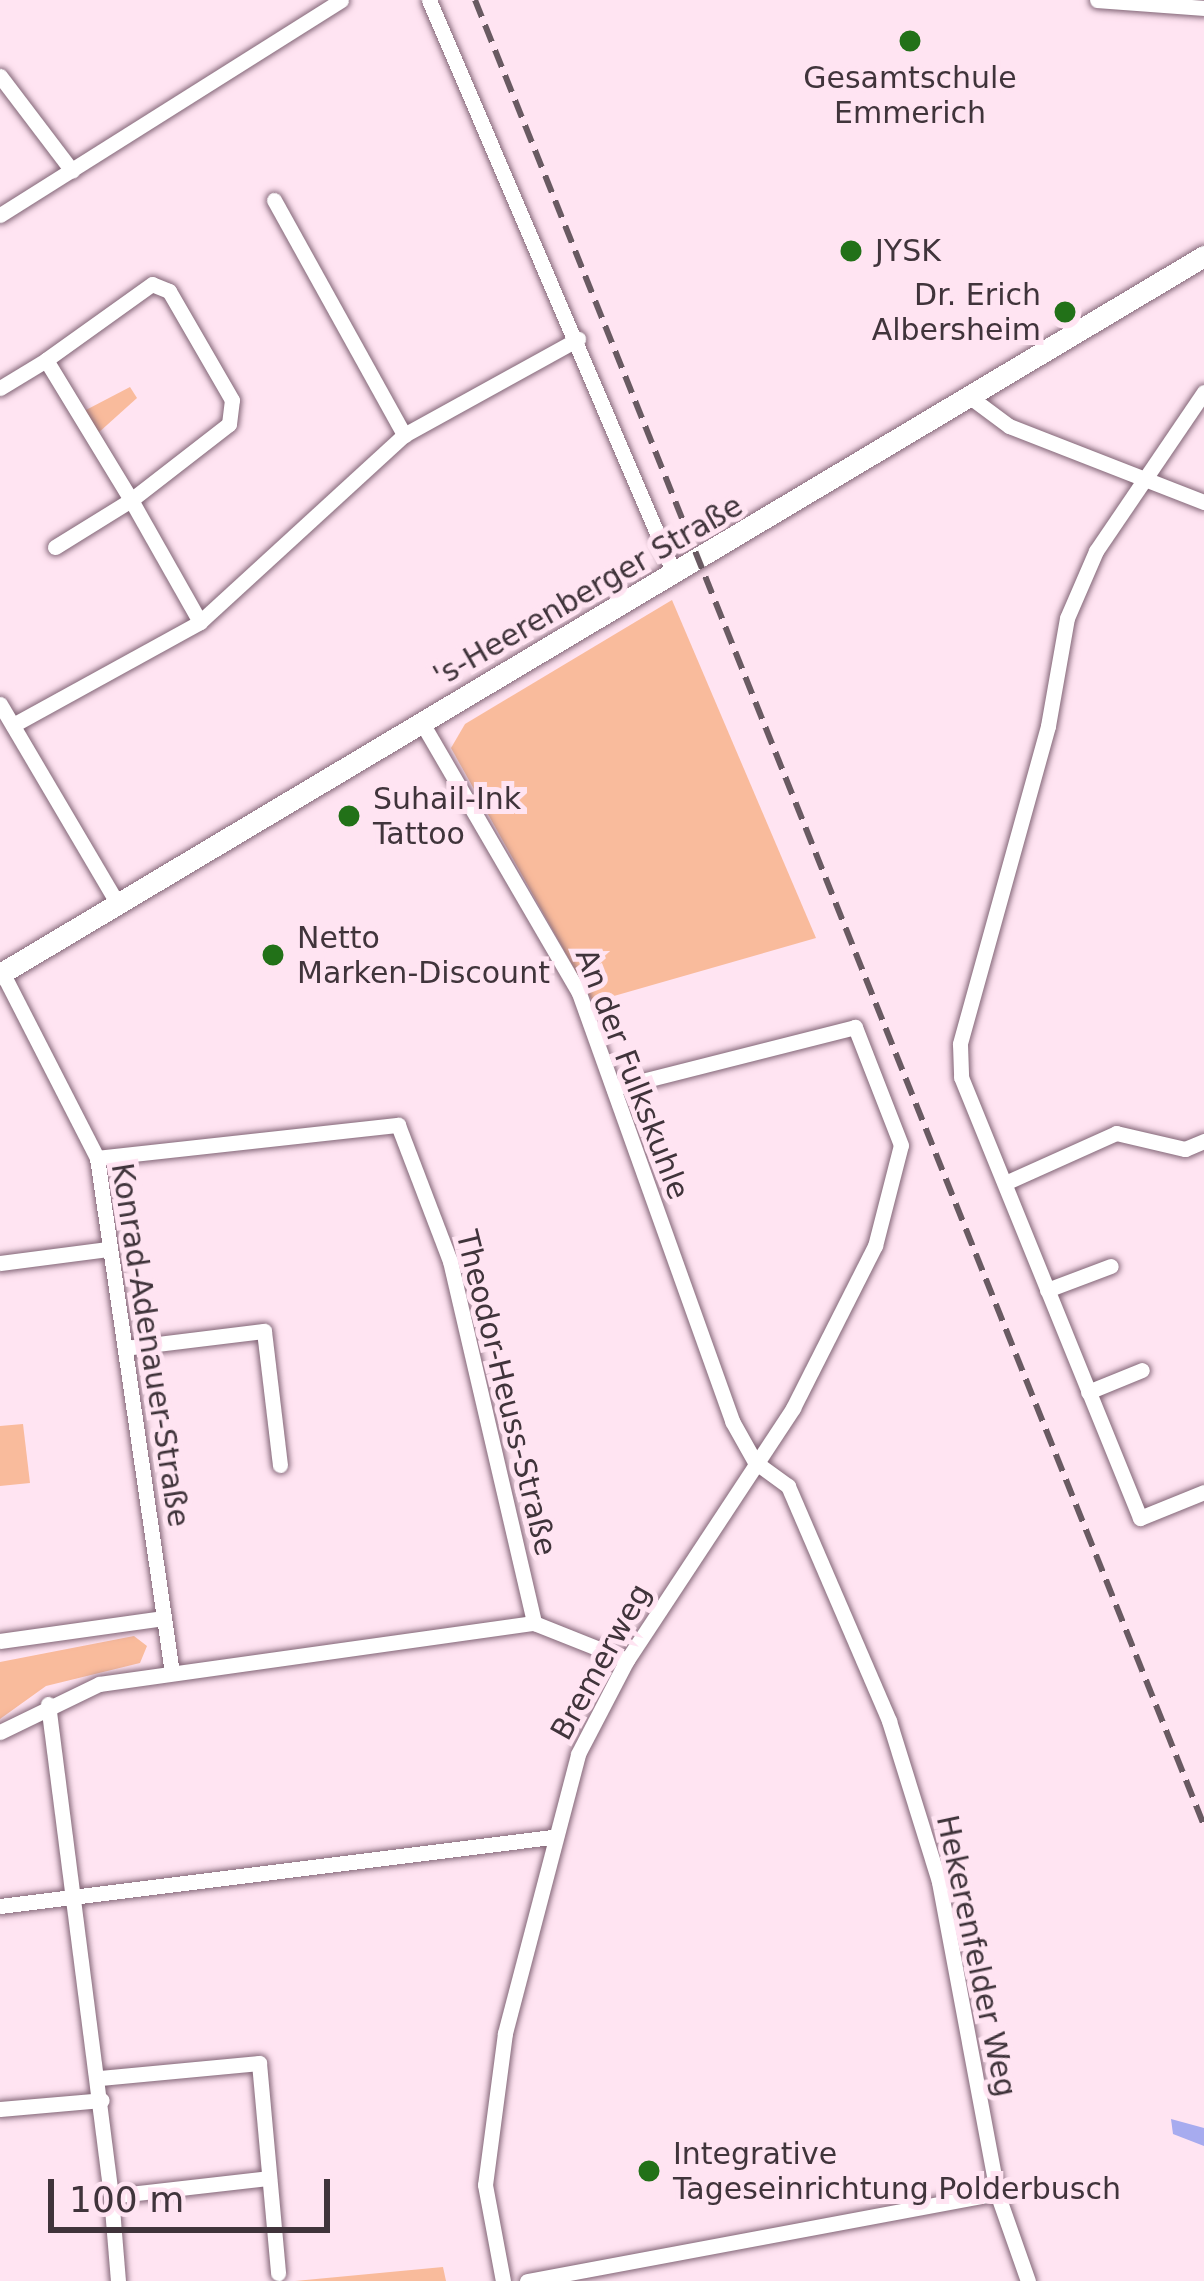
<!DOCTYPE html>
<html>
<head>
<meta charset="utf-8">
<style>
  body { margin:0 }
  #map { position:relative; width:1204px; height:2281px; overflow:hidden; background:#ffe4f2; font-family:"DejaVu Sans",sans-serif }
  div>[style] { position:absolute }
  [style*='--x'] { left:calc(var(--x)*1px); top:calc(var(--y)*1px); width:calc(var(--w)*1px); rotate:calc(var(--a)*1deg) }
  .green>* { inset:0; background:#f9bb9c }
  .water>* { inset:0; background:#a7abef }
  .roads { filter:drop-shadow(0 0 3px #826576) drop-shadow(0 0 3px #826576) }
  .street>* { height:15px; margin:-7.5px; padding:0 7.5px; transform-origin:7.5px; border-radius:7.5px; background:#fff }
  .secondary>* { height:21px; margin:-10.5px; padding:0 10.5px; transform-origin:10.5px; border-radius:10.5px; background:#fff }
  .rail>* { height:6px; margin-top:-3px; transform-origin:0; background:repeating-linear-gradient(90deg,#695a62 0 18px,transparent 0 27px) }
  .dots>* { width:33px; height:33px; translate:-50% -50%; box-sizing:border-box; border:6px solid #ffe4f2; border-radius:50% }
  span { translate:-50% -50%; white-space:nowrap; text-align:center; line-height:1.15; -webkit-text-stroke:10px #ffe4f2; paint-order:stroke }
  .poi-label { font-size:30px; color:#40343b }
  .left { translate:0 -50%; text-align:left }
  .right { translate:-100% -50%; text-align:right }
  .street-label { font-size:30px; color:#40343b }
  .scale { position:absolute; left:48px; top:2179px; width:282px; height:54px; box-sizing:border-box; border:6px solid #40343b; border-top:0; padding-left:15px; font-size:36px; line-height:42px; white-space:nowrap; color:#40343b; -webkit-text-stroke:9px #ffe4f2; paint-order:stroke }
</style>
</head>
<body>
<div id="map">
  <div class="green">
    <i style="clip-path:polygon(130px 387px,137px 398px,97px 434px,84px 411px)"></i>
    <i style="clip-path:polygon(672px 600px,816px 938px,593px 1002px,451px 748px,465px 724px)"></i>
    <i style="clip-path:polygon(23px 1424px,30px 1483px,0 1486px,0 1426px)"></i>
    <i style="clip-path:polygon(134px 1636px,147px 1646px,140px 1663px,46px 1686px,0 1719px,0 1662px)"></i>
    <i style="clip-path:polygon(443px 2267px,446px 2281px,295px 2281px)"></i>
  </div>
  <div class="water">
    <i style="clip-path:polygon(1171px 2119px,1204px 2128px,1204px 2146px,1173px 2134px)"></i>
  </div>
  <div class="roads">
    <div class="street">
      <i style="--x:429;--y:0;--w:623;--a:66.85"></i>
      <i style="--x:1097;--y:0;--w:107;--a:4.3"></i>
      <i style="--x:0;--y:76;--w:119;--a:52.8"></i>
      <i style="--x:274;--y:200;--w:269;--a:61"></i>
      <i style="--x:0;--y:215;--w:403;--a:-32.2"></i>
      <i style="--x:0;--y:388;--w:54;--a:-31.3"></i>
      <i style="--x:1204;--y:392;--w:192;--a:124.2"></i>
      <i style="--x:1096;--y:551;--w:73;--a:113.4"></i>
      <i style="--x:1067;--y:618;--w:110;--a:100"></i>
      <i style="--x:1048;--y:726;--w:330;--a:105.5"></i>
      <i style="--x:960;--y:1044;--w:33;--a:88"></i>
      <i style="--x:961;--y:1077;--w:476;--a:67.9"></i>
      <i style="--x:1140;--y:1518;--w:69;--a:-22.1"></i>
      <i style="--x:974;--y:400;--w:44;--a:36.6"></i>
      <i style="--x:1009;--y:426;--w:209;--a:21.3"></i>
      <i style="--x:55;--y:547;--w:89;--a:-31.7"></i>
      <i style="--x:131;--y:500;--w:124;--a:-37.8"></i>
      <i style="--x:229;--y:424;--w:24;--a:-83"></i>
      <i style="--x:232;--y:400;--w:126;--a:-120"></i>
      <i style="--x:169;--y:291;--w:18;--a:-158"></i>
      <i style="--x:152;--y:284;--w:130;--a:144.4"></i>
      <i style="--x:46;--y:360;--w:164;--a:58.7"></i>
      <i style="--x:131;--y:500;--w:140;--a:60.5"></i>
      <i style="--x:0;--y:704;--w:231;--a:59.5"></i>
      <i style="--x:422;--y:723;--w:312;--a:59.8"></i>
      <i style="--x:579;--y:993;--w:455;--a:70.3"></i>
      <i style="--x:732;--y:1421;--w:47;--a:60.7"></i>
      <i style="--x:755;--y:1462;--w:41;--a:36"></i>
      <i style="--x:788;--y:1486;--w:256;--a:66.7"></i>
      <i style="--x:889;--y:1721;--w:169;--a:72.7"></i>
      <i style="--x:939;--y:1882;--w:316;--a:79.4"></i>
      <i style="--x:997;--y:2193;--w:93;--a:70.6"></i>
      <i style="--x:13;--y:725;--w:213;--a:-28.8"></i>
      <i style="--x:200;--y:622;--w:277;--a:-42.5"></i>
      <i style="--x:404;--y:435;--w:199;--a:-28.9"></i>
      <i style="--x:2;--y:972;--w:209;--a:62.9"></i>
      <i style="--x:97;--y:1158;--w:520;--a:81.71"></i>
      <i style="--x:97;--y:1158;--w:303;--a:-6.3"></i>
      <i style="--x:398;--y:1125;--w:146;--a:69.1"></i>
      <i style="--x:450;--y:1261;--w:372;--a:76.9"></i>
      <i style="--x:1005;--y:1183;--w:122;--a:-24.2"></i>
      <i style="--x:1116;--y:1133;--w:71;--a:13.1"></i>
      <i style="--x:1185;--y:1149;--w:21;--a:-23"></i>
      <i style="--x:0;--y:1263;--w:109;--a:-7.4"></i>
      <i style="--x:1047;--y:1290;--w:68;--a:-20.6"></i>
      <i style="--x:125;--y:1348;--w:140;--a:-7"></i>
      <i style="--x:264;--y:1331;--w:135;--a:83.2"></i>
      <i style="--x:1088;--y:1392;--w:58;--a:-22.2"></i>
      <i style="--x:0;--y:1641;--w:165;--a:-8"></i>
      <i style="--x:48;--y:1704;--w:496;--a:82.7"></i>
      <i style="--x:111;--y:2196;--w:159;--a:-6.5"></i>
      <i style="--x:0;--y:1732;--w:110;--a:-25.9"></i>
      <i style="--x:99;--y:1684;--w:439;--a:-8"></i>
      <i style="--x:534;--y:1623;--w:100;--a:21.7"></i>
      <i style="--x:0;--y:1906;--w:556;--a:-7.13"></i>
      <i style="--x:100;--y:2078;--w:160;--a:-5.4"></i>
      <i style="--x:259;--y:2063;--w:211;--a:84.8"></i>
      <i style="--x:0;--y:2109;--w:102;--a:-5"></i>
      <i style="--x:111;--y:2196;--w:85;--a:85.3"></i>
      <i style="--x:503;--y:2281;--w:98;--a:-100.6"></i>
      <i style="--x:485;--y:2185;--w:153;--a:-82.5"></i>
      <i style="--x:505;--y:2033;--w:288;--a:-75.3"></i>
      <i style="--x:578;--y:1754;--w:106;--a:-62.5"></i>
      <i style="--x:627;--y:1660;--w:302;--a:-56.6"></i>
      <i style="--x:793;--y:1408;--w:182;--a:-63.2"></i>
      <i style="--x:875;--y:1246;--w:104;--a:-75.6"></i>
      <i style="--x:901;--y:1145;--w:127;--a:-111.3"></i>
      <i style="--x:855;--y:1027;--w:249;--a:165.8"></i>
      <i style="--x:527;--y:2281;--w:478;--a:-10.6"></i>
    </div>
    <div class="secondary">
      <i style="--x:0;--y:974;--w:1402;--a:-30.81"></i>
    </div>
  </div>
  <div class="rail">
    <i style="--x:475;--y:0;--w:1965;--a:68.23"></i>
  </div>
  <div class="dots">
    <i style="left:910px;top:41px;background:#227118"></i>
    <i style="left:851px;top:251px;background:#227118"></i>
    <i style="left:1065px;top:312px;background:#227118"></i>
    <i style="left:349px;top:816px;background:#227118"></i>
    <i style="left:273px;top:955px;background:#227118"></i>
    <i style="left:649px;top:2171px;background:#227118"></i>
  </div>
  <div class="poi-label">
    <span style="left:910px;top:95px">Gesamtschule<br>Emmerich</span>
    <span class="left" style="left:875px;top:251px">JYSK</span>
    <span class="right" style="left:1041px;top:312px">Dr. Erich<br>Albersheim</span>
    <span class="left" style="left:373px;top:816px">Suhail-Ink<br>Tattoo</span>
    <span class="left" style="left:297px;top:955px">Netto<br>Marken-Discount</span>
    <span class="left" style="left:673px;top:2171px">Integrative<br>Tageseinrichtung Polderbusch</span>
  </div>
  <div class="street-label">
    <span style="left:588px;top:591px;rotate:-30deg">'s-Heerenberger Straße</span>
    <span style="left:632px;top:1074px;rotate:69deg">An der Fulkskuhle</span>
    <span style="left:150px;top:1345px;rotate:81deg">Konrad-Adenauer-Straße</span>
    <span style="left:506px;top:1393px;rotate:76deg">Theodor-Heuss-Straße</span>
    <span style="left:601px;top:1662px;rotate:-61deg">Bremerweg</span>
    <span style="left:976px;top:1956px;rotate:78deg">Hekerenfelder Weg</span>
  </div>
  <div class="scale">100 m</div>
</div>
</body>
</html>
